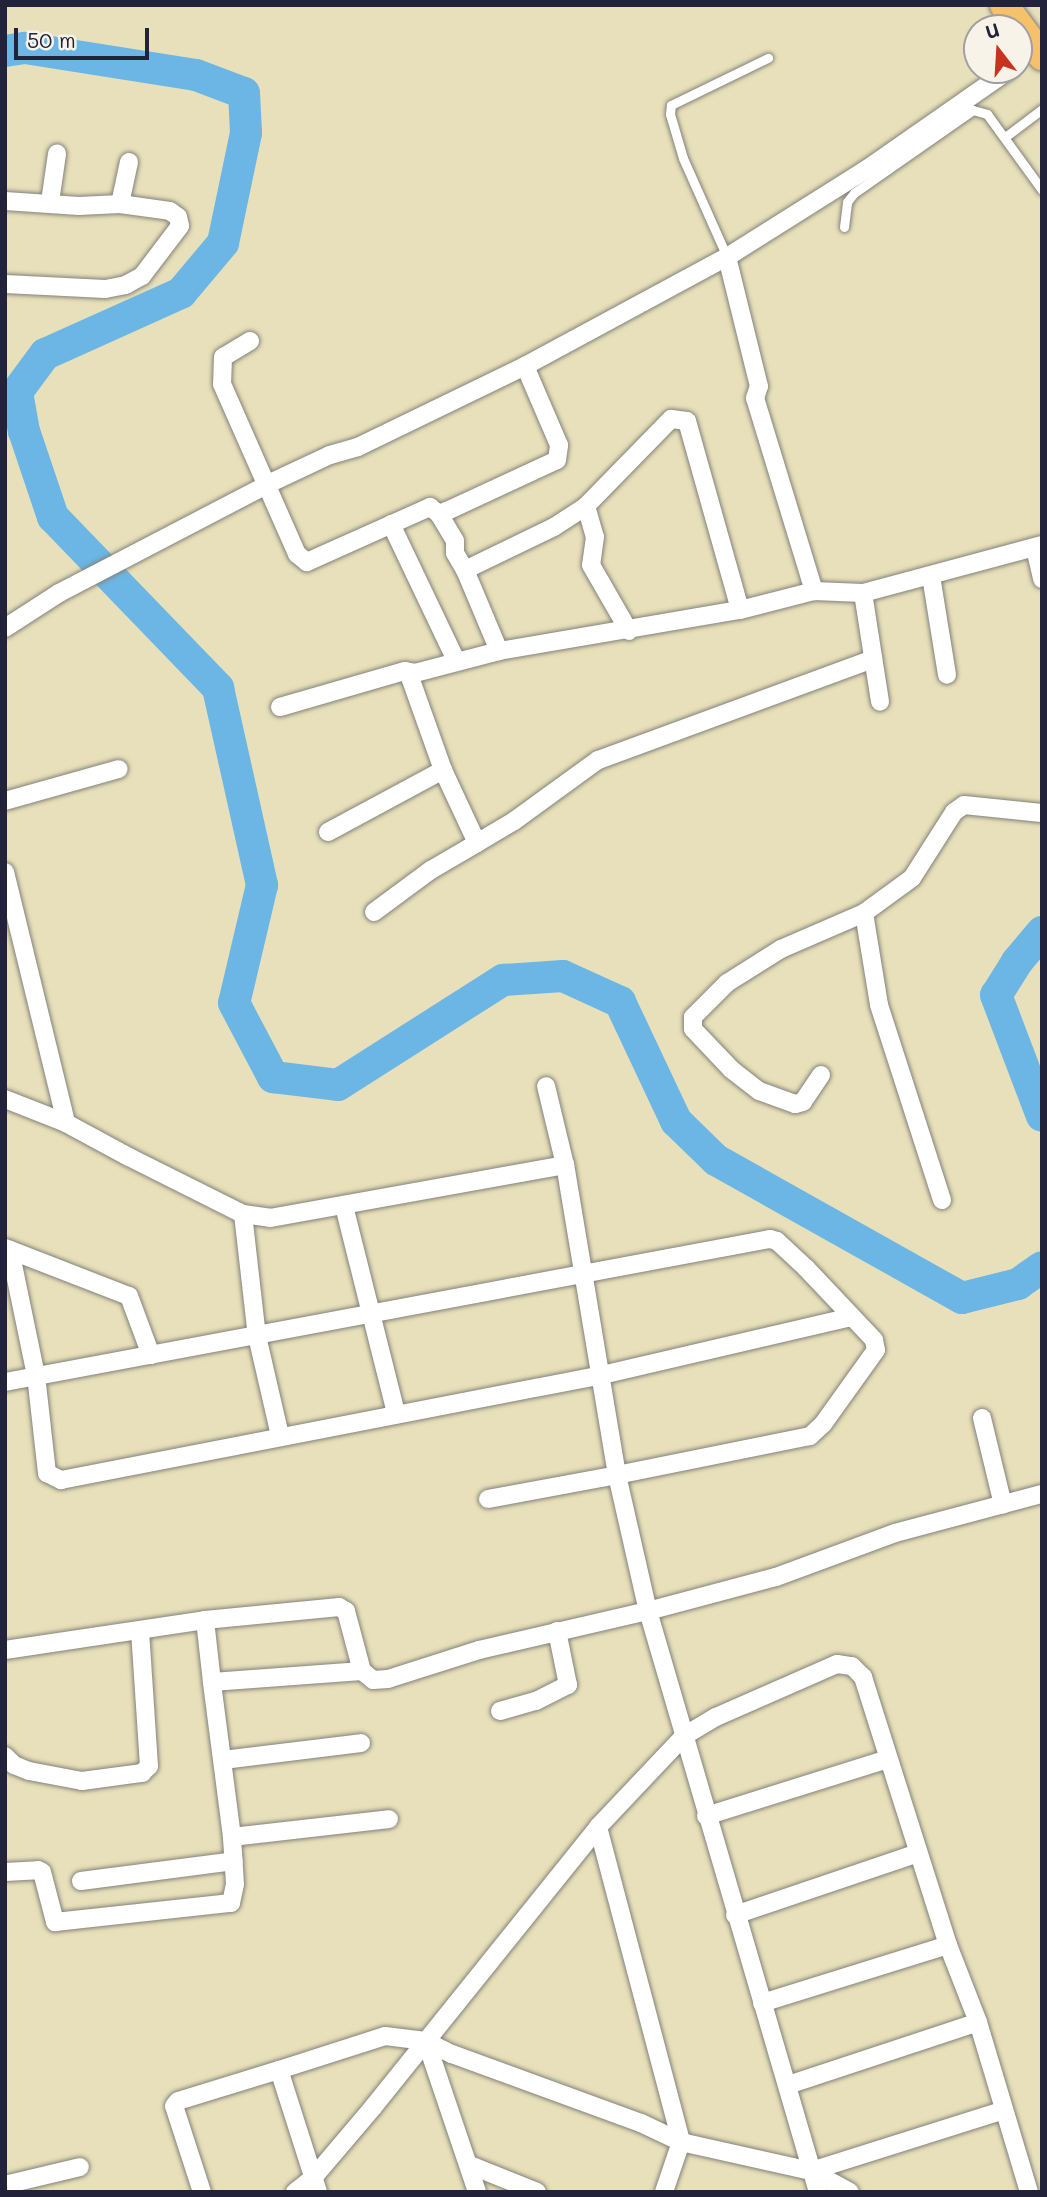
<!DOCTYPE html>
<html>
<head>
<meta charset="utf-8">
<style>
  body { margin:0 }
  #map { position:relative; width:1047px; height:2197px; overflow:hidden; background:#e7e0ba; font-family:Mali,sans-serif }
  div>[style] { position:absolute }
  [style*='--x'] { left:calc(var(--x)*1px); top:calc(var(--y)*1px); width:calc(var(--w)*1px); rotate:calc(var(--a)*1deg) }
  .river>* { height:32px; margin:-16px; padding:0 16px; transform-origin:16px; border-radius:16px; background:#6bb6e4 }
  .roads { filter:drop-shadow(0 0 2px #84817a) drop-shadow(0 0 2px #84817a) }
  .service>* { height:9px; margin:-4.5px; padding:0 4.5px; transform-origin:4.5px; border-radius:4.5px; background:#fff }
  .minor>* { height:18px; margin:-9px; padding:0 9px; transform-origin:9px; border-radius:9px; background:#fff }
  .trunk>* { height:28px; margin:-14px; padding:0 14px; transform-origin:14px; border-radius:14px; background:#f5c16b }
  span { translate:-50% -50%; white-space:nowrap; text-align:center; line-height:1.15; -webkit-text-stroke:7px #f7f3e8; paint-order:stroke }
  .frame { position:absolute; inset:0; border:7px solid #22223b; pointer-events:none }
  .north { position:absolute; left:963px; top:14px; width:70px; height:70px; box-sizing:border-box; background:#f7f3e8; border:2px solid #a29fa3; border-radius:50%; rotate:343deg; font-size:19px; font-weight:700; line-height:28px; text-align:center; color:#22223b }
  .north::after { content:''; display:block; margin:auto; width:24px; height:32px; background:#c8321e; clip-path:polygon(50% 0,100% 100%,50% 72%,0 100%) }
  .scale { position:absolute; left:14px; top:28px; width:135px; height:32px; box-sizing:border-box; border:4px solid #22223b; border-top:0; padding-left:9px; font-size:21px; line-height:24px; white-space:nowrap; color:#22223b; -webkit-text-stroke:5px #f7f3e8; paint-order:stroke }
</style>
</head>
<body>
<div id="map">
  <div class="river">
    <i style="--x:5;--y:51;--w:20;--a:-9"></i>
    <i style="--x:25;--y:48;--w:173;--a:9"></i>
    <i style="--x:196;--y:75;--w:51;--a:20.6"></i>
    <i style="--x:244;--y:93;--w:40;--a:87.1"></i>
    <i style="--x:246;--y:133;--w:112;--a:101.8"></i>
    <i style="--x:223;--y:243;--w:65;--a:130"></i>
    <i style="--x:181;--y:293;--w:149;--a:155.8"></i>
    <i style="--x:45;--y:354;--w:47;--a:126.4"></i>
    <i style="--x:17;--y:392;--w:40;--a:80"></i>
    <i style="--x:24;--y:431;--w:91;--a:71.4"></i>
    <i style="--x:53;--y:517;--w:238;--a:46"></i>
    <i style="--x:218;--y:688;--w:202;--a:77.4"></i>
    <i style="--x:262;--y:885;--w:121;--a:103.3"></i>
    <i style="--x:234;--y:1003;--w:84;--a:62.2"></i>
    <i style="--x:273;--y:1077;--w:65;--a:7"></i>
    <i style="--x:338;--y:1085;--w:196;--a:-32.5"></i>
    <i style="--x:503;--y:980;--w:60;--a:-3.8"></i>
    <i style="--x:563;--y:976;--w:63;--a:24.5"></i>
    <i style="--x:620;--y:1002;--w:132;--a:64.8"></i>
    <i style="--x:676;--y:1121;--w:56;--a:44.3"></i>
    <i style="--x:716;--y:1160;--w:282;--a:29.3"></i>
    <i style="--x:962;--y:1298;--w:58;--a:-14"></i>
    <i style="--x:1018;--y:1284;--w:29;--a:-35"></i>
    <i style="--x:1042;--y:932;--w:39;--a:130"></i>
    <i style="--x:1017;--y:962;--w:39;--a:122"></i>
    <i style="--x:996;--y:995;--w:129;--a:69.2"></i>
  </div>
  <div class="roads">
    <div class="service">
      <i style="--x:1005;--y:137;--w:46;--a:-37.1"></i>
      <i style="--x:844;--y:227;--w:25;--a:-83"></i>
      <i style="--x:847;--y:202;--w:11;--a:-52"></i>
      <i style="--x:854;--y:193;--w:145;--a:-34.9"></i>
      <i style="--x:973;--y:110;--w:15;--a:16"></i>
      <i style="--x:987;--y:114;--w:94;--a:54.1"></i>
      <i style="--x:727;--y:257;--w:108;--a:-114"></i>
      <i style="--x:683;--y:158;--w:46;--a:-106.5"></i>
      <i style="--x:670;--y:114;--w:9;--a:-84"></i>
      <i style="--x:671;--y:105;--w:108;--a:-25.9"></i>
    </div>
    <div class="minor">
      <i style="--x:5;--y:201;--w:74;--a:3.9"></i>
      <i style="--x:79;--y:206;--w:41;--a:-2.8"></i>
      <i style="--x:120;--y:204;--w:50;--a:8"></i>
      <i style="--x:170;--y:211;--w:10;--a:37"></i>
      <i style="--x:178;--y:217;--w:9;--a:77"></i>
      <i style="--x:180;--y:226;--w:63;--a:127.2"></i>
      <i style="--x:142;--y:276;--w:18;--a:151"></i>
      <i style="--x:126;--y:285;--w:21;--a:169"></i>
      <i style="--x:105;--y:289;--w:100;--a:-177.1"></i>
      <i style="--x:50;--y:202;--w:49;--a:-81.7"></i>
      <i style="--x:120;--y:204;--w:43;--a:-77.9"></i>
      <i style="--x:727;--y:257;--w:133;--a:76.1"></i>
      <i style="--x:759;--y:386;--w:13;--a:108"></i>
      <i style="--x:755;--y:398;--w:202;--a:73"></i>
      <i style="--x:250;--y:341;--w:31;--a:149"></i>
      <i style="--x:223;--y:357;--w:27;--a:92"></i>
      <i style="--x:222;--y:384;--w:186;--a:66.2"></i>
      <i style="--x:297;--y:554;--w:13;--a:39"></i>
      <i style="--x:307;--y:562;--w:135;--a:-24.1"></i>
      <i style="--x:430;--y:507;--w:11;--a:38"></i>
      <i style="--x:439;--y:514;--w:9;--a:-21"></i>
      <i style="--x:447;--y:511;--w:121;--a:-24.9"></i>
      <i style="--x:557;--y:460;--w:15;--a:-82"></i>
      <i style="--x:559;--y:445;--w:86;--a:-113.3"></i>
      <i style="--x:586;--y:506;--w:32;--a:74"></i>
      <i style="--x:595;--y:537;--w:28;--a:98"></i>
      <i style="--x:591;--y:565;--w:76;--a:60.1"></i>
      <i style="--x:439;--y:514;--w:31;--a:59"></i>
      <i style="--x:455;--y:541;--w:12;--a:90"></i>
      <i style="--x:455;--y:553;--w:20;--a:60"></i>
      <i style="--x:465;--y:570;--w:99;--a:-25.8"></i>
      <i style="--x:554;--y:527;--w:38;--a:-33"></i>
      <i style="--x:586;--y:506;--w:122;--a:-45.7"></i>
      <i style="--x:671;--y:419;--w:16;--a:7"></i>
      <i style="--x:687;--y:421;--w:196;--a:74.3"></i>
      <i style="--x:391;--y:524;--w:151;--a:64.5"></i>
      <i style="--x:1035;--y:548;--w:32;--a:77"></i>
      <i style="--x:465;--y:570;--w:88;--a:67.2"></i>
      <i style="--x:931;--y:576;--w:100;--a:80.8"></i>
      <i style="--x:863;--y:593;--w:110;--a:81.1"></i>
      <i style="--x:5;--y:628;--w:64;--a:-32.9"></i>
      <i style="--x:59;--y:593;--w:236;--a:-27.5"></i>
      <i style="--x:268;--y:484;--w:68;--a:-25.1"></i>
      <i style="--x:330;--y:455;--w:29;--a:-16"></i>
      <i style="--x:358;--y:447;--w:186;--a:-25.9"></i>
      <i style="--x:525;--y:366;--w:230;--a:-28.4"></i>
      <i style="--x:727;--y:257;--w:165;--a:-32.2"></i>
      <i style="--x:867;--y:169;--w:173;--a:-34.9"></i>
      <i style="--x:873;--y:659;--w:293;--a:159.8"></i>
      <i style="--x:598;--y:760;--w:104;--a:144"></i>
      <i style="--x:514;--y:821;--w:43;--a:149.3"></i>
      <i style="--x:477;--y:843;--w:81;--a:-115"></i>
      <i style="--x:443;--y:770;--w:96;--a:-109.6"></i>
      <i style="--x:411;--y:680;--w:8;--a:-60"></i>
      <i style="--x:415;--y:673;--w:87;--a:-14.7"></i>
      <i style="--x:499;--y:651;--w:244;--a:-9.7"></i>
      <i style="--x:740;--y:610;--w:76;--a:-14.4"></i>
      <i style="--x:814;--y:591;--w:49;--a:2.3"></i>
      <i style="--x:863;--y:593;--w:185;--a:-15"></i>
      <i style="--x:280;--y:707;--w:130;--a:-16.1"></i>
      <i style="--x:405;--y:671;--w:10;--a:11"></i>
      <i style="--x:5;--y:801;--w:118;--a:-15.7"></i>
      <i style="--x:328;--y:832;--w:131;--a:-28.3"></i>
      <i style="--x:5;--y:872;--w:258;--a:76.3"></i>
      <i style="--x:66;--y:1123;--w:72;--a:28.4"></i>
      <i style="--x:129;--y:1157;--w:127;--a:26.6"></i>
      <i style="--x:243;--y:1214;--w:27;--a:8"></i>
      <i style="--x:270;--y:1218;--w:300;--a:-10.2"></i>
      <i style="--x:374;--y:912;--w:71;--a:-36.4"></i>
      <i style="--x:431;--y:870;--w:53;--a:-30.4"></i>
      <i style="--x:864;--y:913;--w:93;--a:80.7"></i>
      <i style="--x:879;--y:1005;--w:205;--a:72.1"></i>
      <i style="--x:821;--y:1075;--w:32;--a:124"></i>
      <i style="--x:803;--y:1102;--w:8;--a:166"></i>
      <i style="--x:795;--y:1104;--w:38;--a:-160"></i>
      <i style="--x:759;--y:1091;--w:36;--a:-142"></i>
      <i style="--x:731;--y:1069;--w:55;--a:-133.5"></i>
      <i style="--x:693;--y:1029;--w:12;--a:-90"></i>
      <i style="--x:693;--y:1017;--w:48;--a:-45"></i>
      <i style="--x:727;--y:983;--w:64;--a:-32.2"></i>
      <i style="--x:781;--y:949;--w:90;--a:-23.4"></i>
      <i style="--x:864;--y:913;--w:59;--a:-36.1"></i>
      <i style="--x:912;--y:878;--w:78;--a:-57.5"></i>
      <i style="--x:954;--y:812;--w:12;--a:-35"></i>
      <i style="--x:964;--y:805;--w:78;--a:5.9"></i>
      <i style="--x:5;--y:1099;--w:66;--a:21.5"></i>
      <i style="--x:344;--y:1206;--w:213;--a:75.9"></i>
      <i style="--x:243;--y:1214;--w:123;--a:83.5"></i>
      <i style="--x:257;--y:1336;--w:103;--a:77"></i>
      <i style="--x:5;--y:1248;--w:133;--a:21.2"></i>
      <i style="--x:129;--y:1296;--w:63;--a:69.6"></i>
      <i style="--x:10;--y:1250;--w:128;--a:78.3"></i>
      <i style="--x:36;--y:1375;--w:99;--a:83.6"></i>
      <i style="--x:47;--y:1473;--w:16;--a:27"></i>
      <i style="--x:61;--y:1480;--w:551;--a:-10.98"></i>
      <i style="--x:602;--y:1375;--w:256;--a:-13.1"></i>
      <i style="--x:5;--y:1382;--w:778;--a:-10.59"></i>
      <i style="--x:770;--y:1239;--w:7;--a:16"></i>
      <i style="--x:777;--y:1241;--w:40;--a:43"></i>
      <i style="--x:806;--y:1268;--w:99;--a:46.6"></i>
      <i style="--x:874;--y:1340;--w:10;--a:79"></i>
      <i style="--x:876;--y:1350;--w:91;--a:125.6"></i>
      <i style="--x:823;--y:1424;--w:18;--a:137"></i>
      <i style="--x:810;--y:1436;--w:197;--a:168.6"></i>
      <i style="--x:617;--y:1475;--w:139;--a:77.2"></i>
      <i style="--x:648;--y:1611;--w:132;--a:-14.9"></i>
      <i style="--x:776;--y:1577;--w:127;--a:-20.3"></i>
      <i style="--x:895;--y:1533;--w:152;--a:-14.9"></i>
      <i style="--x:982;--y:1418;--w:89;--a:76.4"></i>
      <i style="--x:488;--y:1499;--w:131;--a:-10.5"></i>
      <i style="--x:617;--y:1475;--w:314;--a:-99.5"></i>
      <i style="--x:565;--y:1165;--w:81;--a:-103.5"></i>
      <i style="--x:205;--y:1620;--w:62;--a:83.6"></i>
      <i style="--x:212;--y:1682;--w:150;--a:-4.2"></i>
      <i style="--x:5;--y:1650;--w:202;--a:-8.5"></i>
      <i style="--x:205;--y:1620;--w:135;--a:-5.5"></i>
      <i style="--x:339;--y:1607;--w:8;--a:30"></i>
      <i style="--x:346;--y:1611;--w:62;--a:75.1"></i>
      <i style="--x:362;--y:1671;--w:14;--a:39"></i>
      <i style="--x:373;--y:1680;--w:15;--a:-4"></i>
      <i style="--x:388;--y:1679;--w:96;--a:-17.7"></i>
      <i style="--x:479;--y:1650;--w:173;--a:-13"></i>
      <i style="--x:648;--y:1611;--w:605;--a:73.69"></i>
      <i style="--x:500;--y:1711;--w:37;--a:-16"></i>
      <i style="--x:536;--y:1701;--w:36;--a:-27"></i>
      <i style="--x:568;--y:1685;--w:55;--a:-101.5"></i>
      <i style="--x:5;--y:1756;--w:13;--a:45"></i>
      <i style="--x:14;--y:1765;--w:16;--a:22"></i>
      <i style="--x:29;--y:1771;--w:54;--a:10.7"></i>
      <i style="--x:82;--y:1781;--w:61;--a:-7.6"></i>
      <i style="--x:142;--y:1773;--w:10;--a:-45"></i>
      <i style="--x:149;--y:1766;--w:134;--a:-93.8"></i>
      <i style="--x:223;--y:1760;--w:139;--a:-7"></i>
      <i style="--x:706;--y:1816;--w:191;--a:-17.4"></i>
      <i style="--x:598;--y:1827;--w:326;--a:75.2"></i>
      <i style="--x:681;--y:2142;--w:53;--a:108.8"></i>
      <i style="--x:232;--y:1837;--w:158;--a:-6.5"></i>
      <i style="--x:5;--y:1872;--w:33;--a:-3"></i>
      <i style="--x:38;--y:1870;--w:4;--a:27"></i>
      <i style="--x:42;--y:1872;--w:52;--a:75.4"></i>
      <i style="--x:55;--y:1922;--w:177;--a:-6.2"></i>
      <i style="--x:231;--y:1903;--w:19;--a:-78"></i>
      <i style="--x:235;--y:1884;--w:47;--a:-93.7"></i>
      <i style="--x:232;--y:1837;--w:156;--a:-97.4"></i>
      <i style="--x:81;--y:1881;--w:154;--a:-7.4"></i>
      <i style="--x:735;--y:1915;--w:193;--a:-18.7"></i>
      <i style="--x:762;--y:2003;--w:195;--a:-17.3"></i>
      <i style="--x:426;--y:2041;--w:159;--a:71.3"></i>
      <i style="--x:788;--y:2085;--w:200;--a:-18.3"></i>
      <i style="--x:470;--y:2165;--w:72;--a:21.9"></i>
      <i style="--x:811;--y:2171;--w:44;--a:28.3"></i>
      <i style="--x:5;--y:2185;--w:77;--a:-13.5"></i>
      <i style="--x:202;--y:2192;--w:90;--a:-108"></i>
      <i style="--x:174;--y:2106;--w:6;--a:-51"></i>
      <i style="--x:178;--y:2101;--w:106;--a:-17.1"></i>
      <i style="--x:295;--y:2192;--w:23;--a:-38"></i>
      <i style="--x:313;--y:2178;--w:94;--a:-49.7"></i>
      <i style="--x:374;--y:2106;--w:358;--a:-51.2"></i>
      <i style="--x:598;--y:1827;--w:125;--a:-46.6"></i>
      <i style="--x:684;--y:1736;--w:37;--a:-31"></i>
      <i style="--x:716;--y:1717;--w:132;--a:-23.7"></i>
      <i style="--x:837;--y:1664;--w:15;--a:8"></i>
      <i style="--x:852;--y:1666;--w:16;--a:45"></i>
      <i style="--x:863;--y:1677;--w:281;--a:72.4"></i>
      <i style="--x:948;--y:1945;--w:83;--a:68.7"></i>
      <i style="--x:978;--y:2022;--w:177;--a:73.3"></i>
      <i style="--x:318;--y:2192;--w:128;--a:-107.7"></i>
      <i style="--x:279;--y:2070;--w:111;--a:-17.8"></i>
      <i style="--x:385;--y:2036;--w:41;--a:7"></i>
      <i style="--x:426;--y:2041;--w:29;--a:27"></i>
      <i style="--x:452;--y:2054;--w:201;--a:20.1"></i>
      <i style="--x:641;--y:2123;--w:44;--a:25.4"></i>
      <i style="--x:681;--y:2142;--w:133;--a:12.6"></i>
      <i style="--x:811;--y:2171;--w:202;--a:-17.5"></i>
    </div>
    <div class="trunk">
      <i style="--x:1004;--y:5;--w:64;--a:53.3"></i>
    </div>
  </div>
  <div class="frame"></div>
  <div class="north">U</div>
  <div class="scale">50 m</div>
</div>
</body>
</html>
